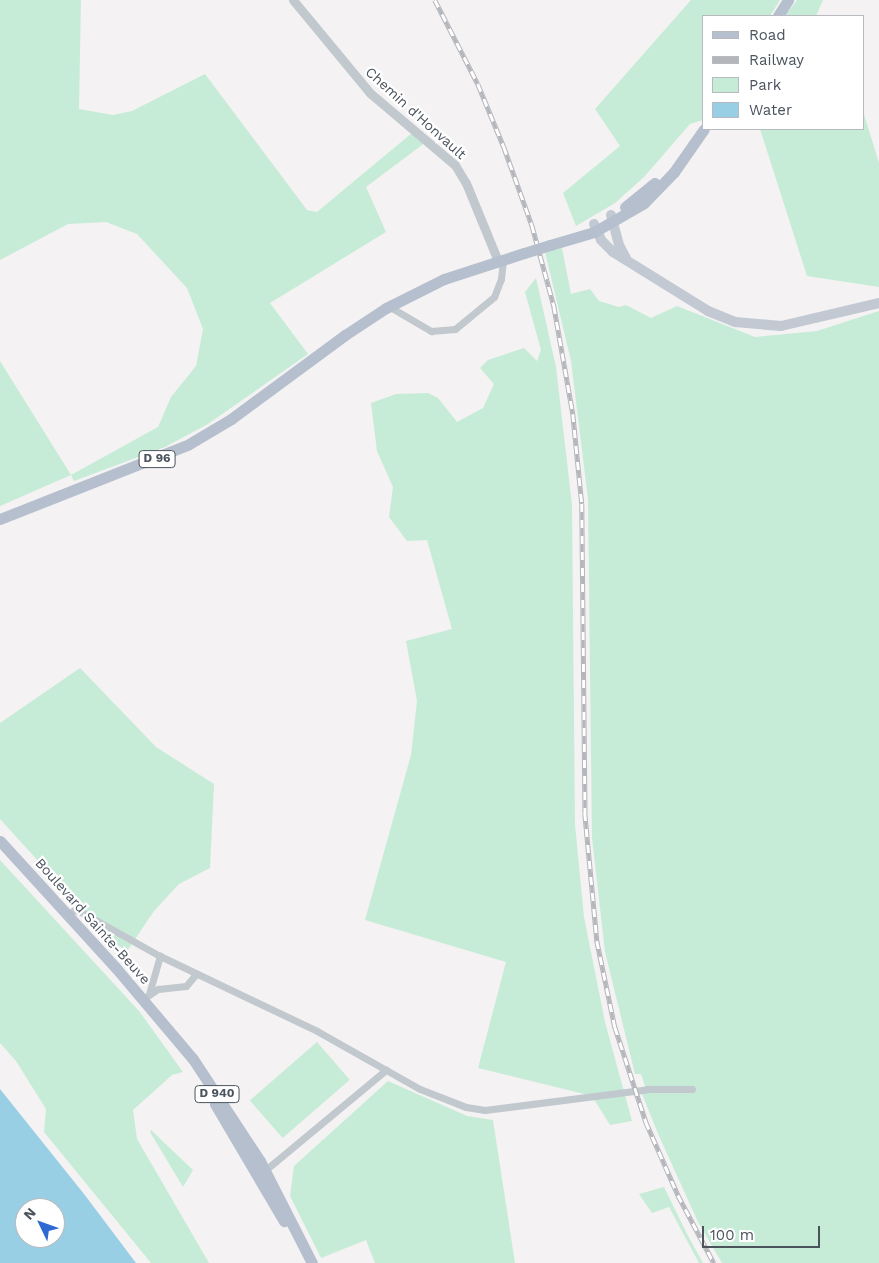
<!DOCTYPE html>
<html>
<head>
<meta charset="utf-8">
<style>
  body { margin:0 }
  #map { position:relative; width:879px; height:1263px; overflow:hidden; background:#f4f2f2; font-family:"Work Sans",sans-serif }
  div>[style] { position:absolute }
  [style*='--x'] { left:calc(var(--x)*1px); top:calc(var(--y)*1px); width:calc(var(--w)*1px); rotate:calc(var(--a)*1deg) }
  .green>* { inset:0; background:#c6ecd7; transform-origin:0 0 }
  .water>* { inset:0; background:#98cfe4 }
  .minor>* { height:7px; margin:-3.5px; padding:0 3.5px; transform-origin:3.5px; border-radius:3.5px; background:#c1c8ce }
  .tertiary>* { height:9px; margin:-4.5px; padding:0 4.5px; transform-origin:4.5px; border-radius:4.5px; background:#c1c8ce }
  .secondary>* { height:10px; margin:-5px; padding:0 5px; transform-origin:5px; border-radius:5px; background:#c2c9d3 }
  .primary>* { height:11px; margin:-5.5px; padding:0 5.5px; transform-origin:5.5px; border-radius:5.5px; background:#b5bfcd }
  .rail>* { height:4.5px; margin-top:-2.25px; transform-origin:0; background:repeating-linear-gradient(90deg,#fff 0 8px,#b4b6bb 0 16px); box-sizing:border-box; border-block:1px solid #b4b6bb }
  .primary-bridge>* { height:11px; margin:-5.5px; padding:0 5.5px; transform-origin:5.5px; border-radius:5.5px; background:#b5bfcd }
  span { translate:-50% -50%; white-space:nowrap; text-align:center; line-height:1.15; -webkit-text-stroke:4.5px #fff; paint-order:stroke }
  .shield-label span { padding:1px 4px; background:#fff; border:1px solid; border-radius:4px; -webkit-text-stroke-width:0 }
  .shield-label { font-size:12px; color:#4b535d; font-weight:700 }
  .street-label { font-size:14px; color:#4b535d }
  .legend { position:absolute; left:702px; top:15px; width:162px; height:115px; box-sizing:border-box; background:#fff; border:1px solid #b7babe; margin:0; padding:6px 9px; list-style:none; font-size:15px; color:#4b535d }
  .legend li { display:flex; align-items:center; gap:10px; height:25px }
  .legend b { width:25px; border:1px solid #b7babe }
  .north { position:absolute; left:15px; top:1198px; width:50px; height:50px; box-sizing:border-box; background:#fff; border:1px solid #b7babe; border-radius:50%; rotate:312deg; font-size:14px; font-weight:700; line-height:20px; text-align:center; color:#4b535d }
  .north::after { content:''; display:block; margin:auto; width:18px; height:22px; background:#2e6ad2; clip-path:polygon(50% 0,100% 100%,50% 72%,0 100%) }
  .scale { position:absolute; left:702px; top:1226px; width:118px; height:22px; box-sizing:border-box; border:2px solid #4b535d; border-top:0; padding-left:6px; font-size:15px; line-height:18px; white-space:nowrap; color:#4b535d; -webkit-text-stroke:4px #fff; paint-order:stroke }
</style>
</head>
<body>
<div id="map">
  <div class="green">
    <i style="clip-path:polygon(0 0,81px 0,79px 109px,113px 115px,132px 111px,205px 74px,307px 210px,317px 212px,412px 133px,426px 142px,366px 187px,386px 232px,270px 303px,308px 354px,208px 424px,165px 447px,74px 481px,71px 475px,0 506px,0 361px,71px 475px,158px 427px,171px 397px,196px 366px,203px 329px,187px 288px,137px 234px,106px 222px,68px 224px,0 260px)"></i>
    <i style="clip-path:polygon(691px 0,780px 0,770px 16px,703px 16px,703px 120px,690px 124px,644px 177px,615px 203px,576px 226px,563px 193px,620px 146px,595px 109px)"></i>
    <i style="clip-path:polygon(797px 0,823px 0,816px 16px,785px 16px)"></i>
    <i style="clip-path:polygon(863px 111px,879px 163px,879px 287px,807px 276px,760px 129px,863px 129px)"></i>
    <i style="clip-path:polygon(562px 248px,571px 294px,590px 289px,599px 301px,619px 307px,626px 305px,651px 318px,677px 306px,755px 337px,817px 331px,879px 311px,879px 1263px,722px 1263px,698px 1222px,659px 1136px,642px 1094px,645px 1086px,641px 1074px,635px 1074px,605px 952px,592px 838px,588px 499px,571px 361px,545px 252px)"></i>
    <i style="clip-path:polygon(536px 278px,556px 367px,572px 505px,575px 825px,584px 917px,605px 1022px,632px 1121px,610px 1125px,592px 1096px,478px 1068px,506px 962px,365px 920px,411px 755px,417px 701px,406px 641px,452px 629px,427px 540px,407px 541px,389px 517px,393px 487px,377px 451px,371px 403px,396px 394px,428px 393px,438px 398px,457px 422px,483px 408px,494px 384px,480px 368px,488px 360px,524px 348px,537px 361px,541px 350px,525px 292px)"></i>
    <i style="clip-path:polygon(80px 668px,156px 747px,214px 784px,210px 868px,179px 884px,154px 911px,127px 951px,111px 941px,0 819px,0 723px)"></i>
    <i style="clip-path:polygon(0 860px,139px 1011px,183px 1072px,172px 1075px,133px 1110px,137px 1139px,209px 1263px,151px 1263px,44px 1132px,46px 1109px,16px 1061px,0 1043px)"></i>
    <i style="left:317px;top:1042px;width:50px;height:89px;rotate:49deg"></i>
    <i style="clip-path:polygon(388px 1081px,467px 1116px,493px 1120px,515px 1263px,375px 1263px,366px 1240px,321px 1258px,290px 1196px,294px 1166px)"></i>
    <i style="clip-path:polygon(151px 1130px,193px 1170px,183px 1187px,150px 1132px)"></i>
    <i style="clip-path:polygon(664px 1187px,687px 1234px,703px 1263px,699px 1263px,669px 1207px,652px 1213px,639px 1194px)"></i>
  </div>
  <div class="water">
    <i style="clip-path:polygon(evenodd,0 1089px,84px 1194px,136px 1263px,0 1263px,0 1089px,25px 1208px,55px 1208px,55px 1238px,25px 1238px,25px 1208px)"></i>
  </div>
  <div class="minor">
    <i style="--x:390;--y:307;--w:48;--a:30.3"></i>
    <i style="--x:431;--y:331;--w:24;--a:-5"></i>
    <i style="--x:455;--y:329;--w:50;--a:-39.4"></i>
    <i style="--x:494;--y:297;--w:19;--a:-69"></i>
    <i style="--x:501;--y:279;--w:20;--a:-84"></i>
    <i style="--x:68;--y:915;--w:8;--a:-40"></i>
    <i style="--x:74;--y:910;--w:9;--a:18"></i>
    <i style="--x:83;--y:913;--w:88;--a:29.2"></i>
    <i style="--x:160;--y:956;--w:174;--a:25.5"></i>
    <i style="--x:317;--y:1031;--w:118;--a:29.4"></i>
    <i style="--x:420;--y:1089;--w:49;--a:21.4"></i>
    <i style="--x:466;--y:1107;--w:19;--a:9"></i>
    <i style="--x:485;--y:1110;--w:164;--a:-7.3"></i>
    <i style="--x:648;--y:1089;--w:44;--a:0"></i>
    <i style="--x:149;--y:994;--w:40;--a:-74"></i>
    <i style="--x:143;--y:999;--w:18;--a:-34"></i>
    <i style="--x:158;--y:989;--w:28;--a:-6"></i>
    <i style="--x:186;--y:986;--w:16;--a:-50"></i>
    <i style="--x:263;--y:1172;--w:160;--a:-39.7"></i>
  </div>
  <div class="tertiary">
    <i style="--x:293;--y:0;--w:121;--a:50.4"></i>
    <i style="--x:370;--y:93;--w:111;--a:40.3"></i>
    <i style="--x:455;--y:165;--w:21;--a:59"></i>
    <i style="--x:466;--y:183;--w:84;--a:67.7"></i>
  </div>
  <div class="secondary">
    <i style="--x:611;--y:215;--w:31;--a:75"></i>
    <i style="--x:619;--y:245;--w:15;--a:62"></i>
    <i style="--x:594;--y:224;--w:17;--a:66"></i>
    <i style="--x:601;--y:240;--w:17;--a:45"></i>
    <i style="--x:613;--y:252;--w:112;--a:31.8"></i>
    <i style="--x:708;--y:311;--w:29;--a:22"></i>
    <i style="--x:735;--y:322;--w:46;--a:5"></i>
    <i style="--x:781;--y:326;--w:101;--a:-13.2"></i>
  </div>
  <div class="primary">
    <i style="--x:778;--y:16;--w:19;--a:-58"></i>
    <i style="--x:625;--y:207;--w:38;--a:-39"></i>
    <i style="--x:550;--y:245;--w:46;--a:-16.5"></i>
    <i style="--x:594;--y:232;--w:58;--a:-30.1"></i>
    <i style="--x:644;--y:203;--w:43;--a:-45.9"></i>
    <i style="--x:674;--y:172;--w:52;--a:-55.1"></i>
    <i style="--x:0;--y:519;--w:203;--a:-21.6"></i>
    <i style="--x:189;--y:444;--w:49;--a:-30.8"></i>
    <i style="--x:231;--y:419;--w:142;--a:-36.4"></i>
    <i style="--x:345;--y:335;--w:49;--a:-33.4"></i>
    <i style="--x:386;--y:308;--w:65;--a:-26.6"></i>
    <i style="--x:444;--y:279;--w:84;--a:-18"></i>
    <i style="--x:0;--y:841;--w:172;--a:47.6"></i>
    <i style="--x:116;--y:968;--w:119;--a:49.8"></i>
    <i style="--x:193;--y:1059;--w:122;--a:56.7"></i>
    <i style="--x:260;--y:1161;--w:114;--a:63"></i>
    <i style="--x:215;--y:1104;--w:136;--a:59.5"></i>
  </div>
  <div class="rail">
    <i style="--x:435;--y:0;--w:94;--a:62.9"></i>
    <i style="--x:478;--y:84;--w:68;--a:67.6"></i>
    <i style="--x:504;--y:147;--w:83;--a:70.3"></i>
    <i style="--x:532;--y:225;--w:84;--a:74.8"></i>
    <i style="--x:554;--y:306;--w:110;--a:80"></i>
    <i style="--x:573;--y:414;--w:90;--a:84.3"></i>
    <i style="--x:582;--y:504;--w:309;--a:89.4"></i>
    <i style="--x:585;--y:813;--w:129;--a:84.6"></i>
    <i style="--x:597;--y:941;--w:88;--a:78.2"></i>
    <i style="--x:615;--y:1027;--w:100;--a:71.9"></i>
    <i style="--x:646;--y:1122;--w:80;--a:66.3"></i>
    <i style="--x:678;--y:1195;--w:77;--a:62.1"></i>
  </div>
  <div class="primary-bridge">
    <i style="--x:524;--y:253;--w:27;--a:-17"></i>
  </div>
  <div class="shield-label">
    <span style="left:157px;top:459px">D 96</span>
    <span style="left:217px;top:1094px">D 940</span>
  </div>
  <div class="street-label">
    <span style="left:416px;top:113px;rotate:42deg">Chemin d'Honvault</span>
    <span style="left:93px;top:921px;rotate:48deg">Boulevard Sainte-Beuve</span>
  </div>
  <ul class="legend">
  <li><b style="height:6px;background:#b5bfcd"></b>Road</li>
  <li><b style="height:6px;background:#b4b6bb"></b>Railway</li>
  <li><b style="height:14px;background:#c6ecd7"></b>Park</li>
  <li><b style="height:14px;background:#98cfe4"></b>Water</li>
  </ul>
  <div class="north">N</div>
  <div class="scale">100 m</div>
</div>
</body>
</html>
